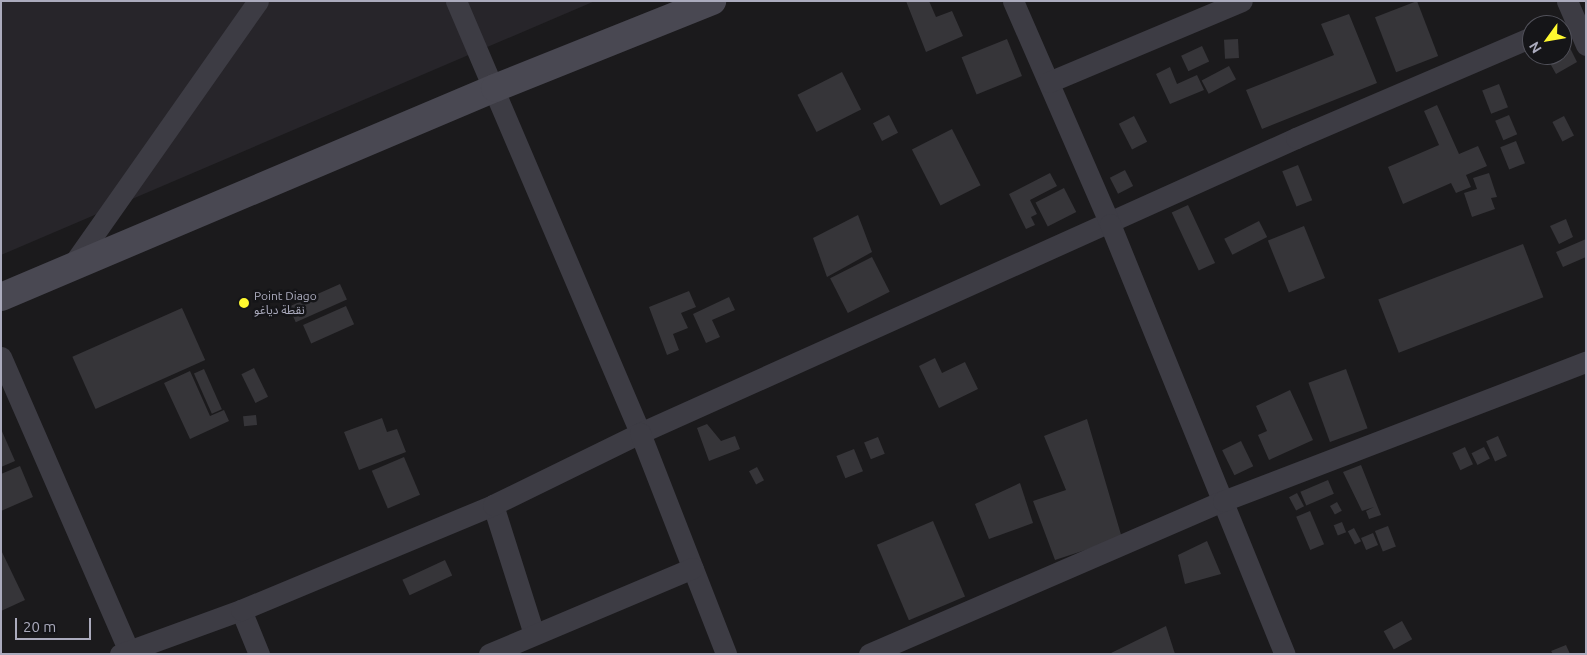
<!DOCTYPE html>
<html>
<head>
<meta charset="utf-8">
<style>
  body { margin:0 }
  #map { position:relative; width:1587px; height:655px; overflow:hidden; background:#1b1a1c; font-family:Ubuntu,"Noto Sans Arabic",sans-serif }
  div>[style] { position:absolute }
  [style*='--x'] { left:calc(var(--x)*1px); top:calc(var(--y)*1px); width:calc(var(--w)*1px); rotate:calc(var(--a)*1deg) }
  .built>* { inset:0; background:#27252a }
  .building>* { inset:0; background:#363539; transform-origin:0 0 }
  .street>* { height:21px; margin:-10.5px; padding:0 10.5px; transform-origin:10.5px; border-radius:10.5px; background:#3d3c44 }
  .secondary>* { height:28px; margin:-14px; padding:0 14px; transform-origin:14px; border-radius:14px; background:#494852 }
  .dots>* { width:14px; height:14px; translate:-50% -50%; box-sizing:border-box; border:2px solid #151518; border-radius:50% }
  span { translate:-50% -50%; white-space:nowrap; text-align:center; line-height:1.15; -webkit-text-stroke:5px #151518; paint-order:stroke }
  .poi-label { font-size:12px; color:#ababbd }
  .left { translate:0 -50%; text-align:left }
  .frame { position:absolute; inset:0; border:2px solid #ababbd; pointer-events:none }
  .north { position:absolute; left:1522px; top:15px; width:50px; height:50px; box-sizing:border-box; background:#151518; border:1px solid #51515a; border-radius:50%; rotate:238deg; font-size:14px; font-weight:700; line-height:20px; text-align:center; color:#ababbd }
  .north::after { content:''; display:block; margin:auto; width:18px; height:22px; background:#fff92f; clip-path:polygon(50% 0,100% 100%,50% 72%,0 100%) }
  .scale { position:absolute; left:15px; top:618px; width:76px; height:22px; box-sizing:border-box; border:2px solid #ababbd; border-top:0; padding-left:6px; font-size:15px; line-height:18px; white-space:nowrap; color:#ababbd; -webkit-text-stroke:4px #151518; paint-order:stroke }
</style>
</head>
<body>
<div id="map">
  <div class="built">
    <i style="clip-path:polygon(1px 1px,595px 1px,1px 255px)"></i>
  </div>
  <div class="building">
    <i style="clip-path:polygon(906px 1px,929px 1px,936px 17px,952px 11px,963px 36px,926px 52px)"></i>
    <i style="left:1417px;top:1px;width:59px;height:45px;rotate:69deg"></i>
    <i style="clip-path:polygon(1349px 14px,1377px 83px,1262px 129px,1246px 90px,1334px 55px,1321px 24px)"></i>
    <i style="left:1007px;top:39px;width:40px;height:49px;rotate:68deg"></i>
    <i style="left:1238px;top:39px;width:19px;height:14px;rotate:87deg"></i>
    <i style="clip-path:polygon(1568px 44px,1577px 62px,1556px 74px,1546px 56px,1562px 55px,1562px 47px)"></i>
    <i style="left:1202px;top:46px;width:17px;height:23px;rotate:65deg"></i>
    <i style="left:1229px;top:66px;width:15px;height:31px;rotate:62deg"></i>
    <i style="clip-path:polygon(1170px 67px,1177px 84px,1197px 75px,1204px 90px,1170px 104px,1156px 74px)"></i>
    <i style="left:842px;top:72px;width:42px;height:50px;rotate:63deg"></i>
    <i style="left:1499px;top:84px;width:25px;height:18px;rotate:69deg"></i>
    <i style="clip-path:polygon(1437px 105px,1459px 154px,1478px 146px,1487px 166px,1466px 175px,1471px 187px,1456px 193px,1451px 183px,1403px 204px,1388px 167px,1439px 145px,1424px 111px)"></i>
    <i style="left:889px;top:115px;width:20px;height:18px;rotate:63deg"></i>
    <i style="left:1509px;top:115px;width:21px;height:15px;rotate:67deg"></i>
    <i style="left:1134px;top:116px;width:29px;height:17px;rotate:63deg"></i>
    <i style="left:1564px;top:116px;width:22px;height:13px;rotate:63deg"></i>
    <i style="left:952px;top:129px;width:63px;height:45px;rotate:63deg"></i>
    <i style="left:1516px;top:141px;width:24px;height:17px;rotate:68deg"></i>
    <i style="left:1298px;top:165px;width:38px;height:17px;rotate:68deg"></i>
    <i style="left:1125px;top:170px;width:18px;height:17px;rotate:63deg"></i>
    <i style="clip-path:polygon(1050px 173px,1057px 186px,1030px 200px,1037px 214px,1031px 217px,1035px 225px,1026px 229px,1009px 194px)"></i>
    <i style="clip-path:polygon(1489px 173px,1497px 197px,1491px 198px,1495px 209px,1472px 217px,1464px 193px,1477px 189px,1473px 178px)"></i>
    <i style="left:1064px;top:188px;width:27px;height:32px;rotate:63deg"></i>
    <i style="left:1188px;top:205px;width:64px;height:18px;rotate:65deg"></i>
    <i style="clip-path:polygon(858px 215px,872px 252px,827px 277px,813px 238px)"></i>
    <i style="clip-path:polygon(1566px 219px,1573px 237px,1559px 244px,1550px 226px)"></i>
    <i style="left:1259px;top:221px;width:18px;height:39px;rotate:63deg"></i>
    <i style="left:1304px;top:226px;width:56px;height:39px;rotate:68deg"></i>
    <i style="clip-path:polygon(1586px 239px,1586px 257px,1563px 267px,1556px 252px)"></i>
    <i style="left:1523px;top:244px;width:57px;height:155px;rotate:69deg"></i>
    <i style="left:872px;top:257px;width:39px;height:47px;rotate:63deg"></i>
    <i style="left:340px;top:284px;width:17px;height:56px;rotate:66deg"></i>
    <i style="clip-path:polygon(689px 291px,696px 307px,681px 313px,688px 328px,673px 334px,679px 350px,667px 355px,649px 307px)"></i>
    <i style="clip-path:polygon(729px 297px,735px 310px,712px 320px,720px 337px,706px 343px,693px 314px)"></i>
    <i style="left:346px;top:306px;width:20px;height:47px;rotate:66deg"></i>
    <i style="left:182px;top:308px;width:57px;height:120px;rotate:66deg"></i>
    <i style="clip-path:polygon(935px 358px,942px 373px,965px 362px,978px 389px,939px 408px,919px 366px)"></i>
    <i style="left:254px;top:368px;width:32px;height:14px;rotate:64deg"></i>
    <i style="left:204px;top:369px;width:44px;height:11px;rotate:66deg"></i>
    <i style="left:1346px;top:369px;width:63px;height:40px;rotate:70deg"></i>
    <i style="clip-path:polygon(190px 371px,210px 416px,224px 410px,229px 421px,190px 439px,164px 383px)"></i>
    <i style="clip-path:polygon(1290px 390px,1313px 440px,1269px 460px,1258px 435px,1267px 431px,1256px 406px)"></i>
    <i style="left:256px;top:415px;width:10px;height:13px;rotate:84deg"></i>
    <i style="clip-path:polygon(382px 418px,387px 432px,397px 429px,406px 452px,359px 470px,344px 432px)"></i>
    <i style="clip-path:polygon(1087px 419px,1122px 538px,1055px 560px,1033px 501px,1066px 490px,1044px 436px)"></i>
    <i style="clip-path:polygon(707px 424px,721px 441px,735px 436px,740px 449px,709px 461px,697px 428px)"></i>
    <i style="clip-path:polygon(1px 429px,15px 461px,1px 467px)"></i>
    <i style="left:1498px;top:436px;width:22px;height:13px;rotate:66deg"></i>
    <i style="left:878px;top:437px;width:18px;height:15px;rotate:68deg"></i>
    <i style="left:1241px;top:441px;width:28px;height:21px;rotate:64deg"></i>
    <i style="left:1465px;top:447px;width:19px;height:14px;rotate:65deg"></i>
    <i style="left:1484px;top:447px;width:13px;height:14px;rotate:63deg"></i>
    <i style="left:854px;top:449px;width:24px;height:19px;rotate:68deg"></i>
    <i style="left:404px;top:457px;width:41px;height:35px;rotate:67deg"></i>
    <i style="clip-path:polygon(1361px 465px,1381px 515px,1369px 519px,1366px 511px,1374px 507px,1362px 511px,1343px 472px)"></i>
    <i style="clip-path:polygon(20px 466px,33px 497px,1px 511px,1px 474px)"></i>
    <i style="left:757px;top:467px;width:15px;height:9px;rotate:62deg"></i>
    <i style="left:1328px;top:480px;width:15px;height:30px;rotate:67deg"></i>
    <i style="clip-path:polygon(1020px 483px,1033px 523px,989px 539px,975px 504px)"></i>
    <i style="left:1297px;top:493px;width:15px;height:9px;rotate:62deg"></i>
    <i style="left:1337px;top:502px;width:10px;height:8px;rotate:61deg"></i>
    <i style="left:1310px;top:511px;width:36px;height:15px;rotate:67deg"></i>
    <i style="left:933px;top:521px;width:82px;height:61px;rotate:67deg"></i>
    <i style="left:1342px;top:522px;width:11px;height:9px;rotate:68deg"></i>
    <i style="left:1388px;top:526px;width:22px;height:14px;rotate:69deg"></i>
    <i style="left:1354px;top:528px;width:15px;height:7px;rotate:62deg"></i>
    <i style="left:1373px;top:533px;width:13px;height:13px;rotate:67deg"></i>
    <i style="clip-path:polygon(1207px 541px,1221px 574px,1185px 584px,1178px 555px)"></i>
    <i style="clip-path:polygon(1px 550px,25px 600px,1px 611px)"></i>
    <i style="left:445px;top:560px;width:17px;height:47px;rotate:65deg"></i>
    <i style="left:1402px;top:621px;width:21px;height:21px;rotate:61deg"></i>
    <i style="clip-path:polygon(1166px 626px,1175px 654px,1109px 654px)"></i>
    <i style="clip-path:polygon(1566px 645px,1570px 654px,1553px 654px,1551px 651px)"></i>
  </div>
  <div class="street">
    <i style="--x:456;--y:1;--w:470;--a:66.9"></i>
    <i style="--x:640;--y:433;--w:719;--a:-24.21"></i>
    <i style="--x:1296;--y:138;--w:257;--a:-23.2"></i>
    <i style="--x:1013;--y:1;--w:243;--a:66.5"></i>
    <i style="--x:1110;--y:224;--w:464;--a:67.9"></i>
    <i style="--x:1567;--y:1;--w:48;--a:66.6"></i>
    <i style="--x:1049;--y:82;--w:209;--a:-22.8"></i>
    <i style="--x:71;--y:267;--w:325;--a:-54.9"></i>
    <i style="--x:1;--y:357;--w:324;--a:66.5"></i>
    <i style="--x:493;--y:505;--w:135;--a:72.4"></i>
    <i style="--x:241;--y:610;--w:48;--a:67.8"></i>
    <i style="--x:120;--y:654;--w:129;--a:-20"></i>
    <i style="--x:241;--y:610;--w:273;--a:-22.6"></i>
    <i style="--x:493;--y:505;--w:164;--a:-26.1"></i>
    <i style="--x:640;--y:433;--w:237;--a:68.7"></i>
    <i style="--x:489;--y:654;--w:221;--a:-22.9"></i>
    <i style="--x:869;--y:654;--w:386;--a:-23.4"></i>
    <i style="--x:1223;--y:501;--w:389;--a:-21"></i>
  </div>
  <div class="secondary">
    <i style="--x:1;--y:297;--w:536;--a:-22.93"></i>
    <i style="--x:495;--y:88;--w:234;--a:-21.8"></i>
  </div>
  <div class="dots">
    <i style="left:244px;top:303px;background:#fff92f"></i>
  </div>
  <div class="poi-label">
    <span class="left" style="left:254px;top:303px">Point Diago<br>نقطة دياغو</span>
  </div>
  <div class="frame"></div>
  <div class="north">N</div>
  <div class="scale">20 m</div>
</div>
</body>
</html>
